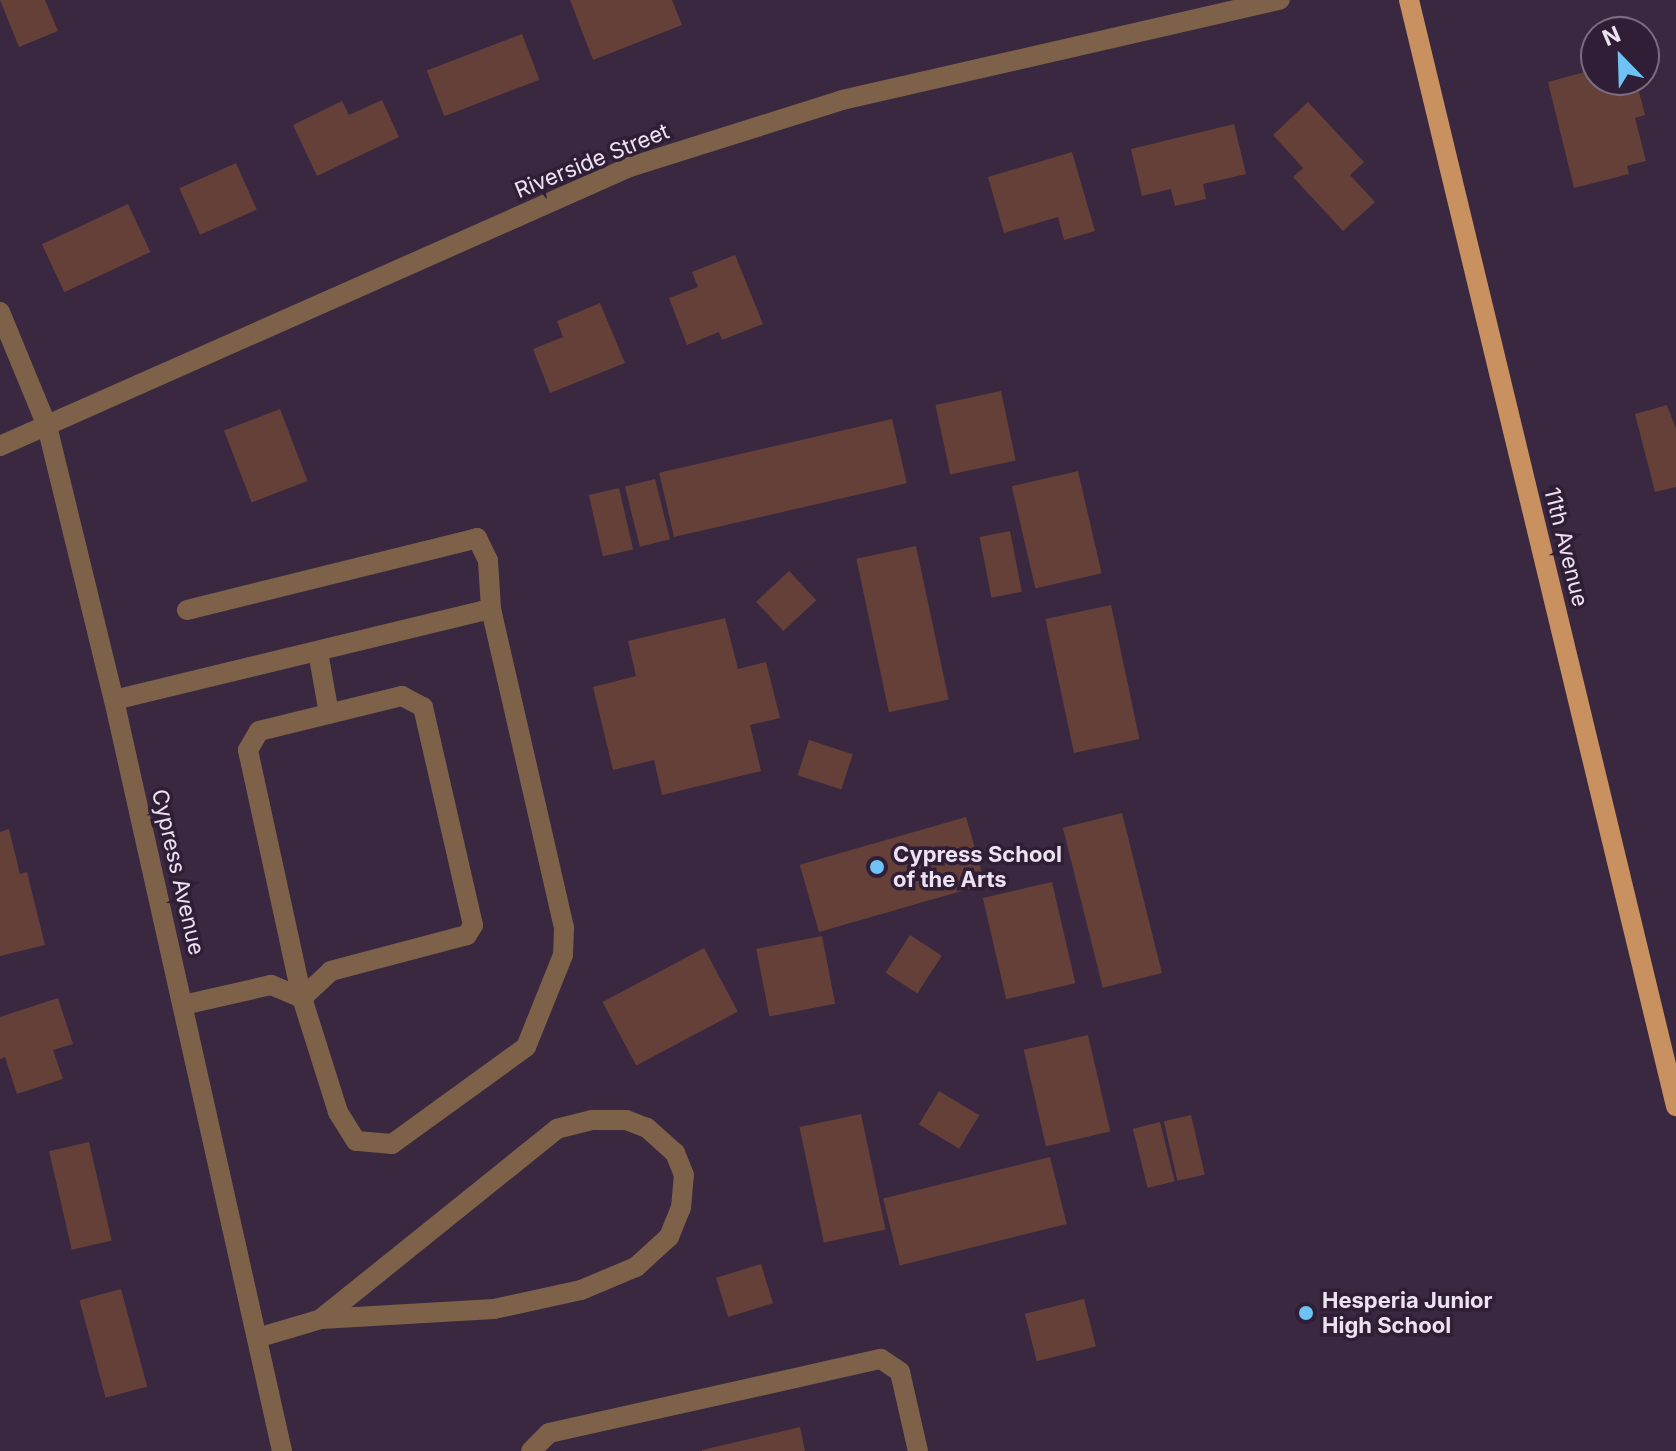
<!DOCTYPE html>
<html>
<head>
<meta charset="utf-8">
<style>
  body { margin:0 }
  #map { position:relative; width:1676px; height:1451px; overflow:hidden; background:#39283f; font-family:Inter,sans-serif }
  div>[style] { position:absolute }
  [style*='--x'] { left:calc(var(--x)*1px); top:calc(var(--y)*1px); width:calc(var(--w)*1px); rotate:calc(var(--a)*1deg) }
  .building>* { inset:0; background:#644038; transform-origin:0 0 }
  .minor>* { height:20px; margin:-10px; padding:0 10px; transform-origin:10px; border-radius:10px; background:#7d6149 }
  .major>* { height:20px; margin:-10px; padding:0 10px; transform-origin:10px; border-radius:10px; background:#c9915f }
  .dots>* { width:22px; height:22px; translate:-50% -50%; box-sizing:border-box; border:4px solid #2f1e35; border-radius:50% }
  span { translate:-50% -50%; white-space:nowrap; text-align:center; line-height:1.15; -webkit-text-stroke:7px #2f1e35; paint-order:stroke }
  .street-label { font-size:22px; color:#ede2f1 }
  .poi-label { font-size:22px; color:#ede2f1; font-weight:700 }
  .left { translate:0 -50%; text-align:left }
  .north { position:absolute; left:1580px; top:16px; width:80px; height:80px; box-sizing:border-box; background:#2f1e35; border:2px solid #7b6c80; border-radius:50%; rotate:337deg; font-size:22px; font-weight:700; line-height:32px; text-align:center; color:#ede2f1 }
  .north::after { content:''; display:block; margin:auto; width:28px; height:36px; background:#6fc2f4; clip-path:polygon(50% 0,100% 100%,50% 72%,0 100%) }
</style>
</head>
<body>
<div id="map">
  <div class="building">
    <i style="clip-path:polygon(0 0,45px 0,58px 31px,19px 47px)"></i>
    <i style="clip-path:polygon(570px 0,672px 0,682px 25px,593px 60px)"></i>
    <i style="left:522px;top:34px;width:49px;height:102px;rotate:69deg"></i>
    <i style="clip-path:polygon(1596px 69px,1596px 80px,1636px 80px,1645px 115px,1635px 118px,1646px 161px,1627px 166px,1629px 174px,1574px 188px,1548px 82px)"></i>
    <i style="clip-path:polygon(382px 100px,399px 137px,317px 176px,293px 125px,342px 101px,349px 115px)"></i>
    <i style="clip-path:polygon(1308px 102px,1364px 162px,1350px 175px,1375px 202px,1343px 231px,1293px 177px,1303px 168px,1273px 135px)"></i>
    <i style="clip-path:polygon(1234px 124px,1246px 174px,1203px 184px,1206px 199px,1175px 206px,1171px 189px,1142px 196px,1131px 149px)"></i>
    <i style="clip-path:polygon(1072px 152px,1095px 231px,1064px 240px,1058px 217px,1004px 233px,988px 177px)"></i>
    <i style="left:236px;top:163px;width:51px;height:62px;rotate:66deg"></i>
    <i style="left:128px;top:204px;width:53px;height:95px;rotate:65deg"></i>
    <i style="clip-path:polygon(735px 255px,763px 324px,722px 340px,719px 332px,687px 345px,669px 298px,698px 287px,692px 272px)"></i>
    <i style="clip-path:polygon(600px 303px,625px 363px,550px 393px,533px 349px,563px 337px,557px 321px)"></i>
    <i style="left:1001px;top:391px;width:71px;height:67px;rotate:78deg"></i>
    <i style="clip-path:polygon(1667px 405px,1676px 429px,1676px 487px,1655px 492px,1635px 414px)"></i>
    <i style="left:280px;top:409px;width:77px;height:60px;rotate:69deg"></i>
    <i style="left:892px;top:419px;width:66px;height:239px;rotate:77deg"></i>
    <i style="left:1078px;top:471px;width:105px;height:68px;rotate:77deg"></i>
    <i style="left:655px;top:479px;width:62px;height:31px;rotate:76deg"></i>
    <i style="left:619px;top:488px;width:63px;height:31px;rotate:77deg"></i>
    <i style="left:1010px;top:531px;width:62px;height:31px;rotate:79deg"></i>
    <i style="left:916px;top:546px;width:157px;height:61px;rotate:78deg"></i>
    <i style="left:789px;top:571px;width:40px;height:45px;rotate:47deg"></i>
    <i style="left:1111px;top:605px;width:137px;height:67px;rotate:78deg"></i>
    <i style="clip-path:polygon(725px 618px,738px 669px,766px 662px,780px 718px,750px 725px,761px 771px,662px 795px,654px 760px,613px 770px,593px 687px,636px 676px,628px 641px)"></i>
    <i style="left:809px;top:740px;width:46px;height:37px;rotate:18deg"></i>
    <i style="left:1122px;top:813px;width:165px;height:61px;rotate:76deg"></i>
    <i style="left:966px;top:817px;width:70px;height:173px;rotate:74deg"></i>
    <i style="clip-path:polygon(9px 829px,20px 874px,27px 872px,45px 945px,0 956px,0 832px)"></i>
    <i style="left:1052px;top:882px;width:104px;height:71px;rotate:77deg"></i>
    <i style="left:910px;top:935px;width:38px;height:45px;rotate:33deg"></i>
    <i style="left:822px;top:936px;width:69px;height:67px;rotate:79deg"></i>
    <i style="left:704px;top:948px;width:72px;height:115px;rotate:62deg"></i>
    <i style="clip-path:polygon(58px 998px,73px 1044px,53px 1050px,63px 1079px,17px 1094px,5px 1057px,0 1059px,0 1017px)"></i>
    <i style="left:1088px;top:1035px;width:99px;height:66px;rotate:77deg"></i>
    <i style="left:939px;top:1091px;width:47px;height:39px;rotate:31deg"></i>
    <i style="left:861px;top:1114px;width:118px;height:63px;rotate:78deg"></i>
    <i style="left:1191px;top:1115px;width:61px;height:28px;rotate:77deg"></i>
    <i style="left:1160px;top:1122px;width:61px;height:28px;rotate:76deg"></i>
    <i style="left:89px;top:1142px;width:101px;height:41px;rotate:77deg"></i>
    <i style="left:1050px;top:1157px;width:69px;height:172px;rotate:76deg"></i>
    <i style="left:761px;top:1264px;width:41px;height:47px;rotate:73deg"></i>
    <i style="left:121px;top:1289px;width:101px;height:43px;rotate:75deg"></i>
    <i style="left:1084px;top:1299px;width:49px;height:61px;rotate:76deg"></i>
    <i style="clip-path:polygon(800px 1427px,805px 1451px,702px 1451px,702px 1450px)"></i>
  </div>
  <div class="minor">
    <i style="--x:0;--y:312;--w:123;--a:67.6"></i>
    <i style="--x:47;--y:426;--w:282;--a:76.3"></i>
    <i style="--x:114;--y:700;--w:770;--a:77.39"></i>
    <i style="--x:0;--y:446;--w:689;--a:-23.89"></i>
    <i style="--x:630;--y:167;--w:222;--a:-17.5"></i>
    <i style="--x:842;--y:100;--w:449;--a:-12.9"></i>
    <i style="--x:187;--y:610;--w:299;--a:-13.9"></i>
    <i style="--x:477;--y:538;--w:25;--a:64"></i>
    <i style="--x:488;--y:561;--w:48;--a:86.4"></i>
    <i style="--x:318;--y:652;--w:63;--a:79.9"></i>
    <i style="--x:402;--y:696;--w:24;--a:28"></i>
    <i style="--x:423;--y:707;--w:224;--a:77.1"></i>
    <i style="--x:473;--y:925;--w:12;--a:121"></i>
    <i style="--x:467;--y:935;--w:141;--a:165.2"></i>
    <i style="--x:331;--y:971;--w:40;--a:137"></i>
    <i style="--x:302;--y:998;--w:254;--a:-102.3"></i>
    <i style="--x:248;--y:750;--w:22;--a:-60"></i>
    <i style="--x:259;--y:731;--w:147;--a:-13.8"></i>
    <i style="--x:114;--y:700;--w:388;--a:-13.6"></i>
    <i style="--x:491;--y:609;--w:327;--a:77.1"></i>
    <i style="--x:564;--y:928;--w:27;--a:92"></i>
    <i style="--x:563;--y:955;--w:99;--a:111.9"></i>
    <i style="--x:526;--y:1047;--w:165;--a:144.1"></i>
    <i style="--x:392;--y:1144;--w:36;--a:-175"></i>
    <i style="--x:356;--y:1141;--w:34;--a:-122"></i>
    <i style="--x:338;--y:1112;--w:120;--a:-107.5"></i>
    <i style="--x:302;--y:998;--w:34;--a:-157"></i>
    <i style="--x:271;--y:985;--w:90;--a:167.2"></i>
    <i style="--x:257;--y:1338;--w:67;--a:-16.5"></i>
    <i style="--x:321;--y:1319;--w:173;--a:-3.3"></i>
    <i style="--x:494;--y:1309;--w:89;--a:-12.3"></i>
    <i style="--x:581;--y:1290;--w:60;--a:-22.7"></i>
    <i style="--x:636;--y:1267;--w:45;--a:-42.3"></i>
    <i style="--x:669;--y:1237;--w:31;--a:-68"></i>
    <i style="--x:681;--y:1208;--w:33;--a:-85"></i>
    <i style="--x:684;--y:1175;--w:24;--a:-112"></i>
    <i style="--x:675;--y:1153;--w:38;--a:-138"></i>
    <i style="--x:647;--y:1128;--w:22;--a:-159"></i>
    <i style="--x:626;--y:1120;--w:34;--a:180"></i>
    <i style="--x:592;--y:1120;--w:36;--a:166"></i>
    <i style="--x:557;--y:1129;--w:303;--a:141.2"></i>
    <i style="--x:531;--y:1451;--w:25;--a:-45"></i>
    <i style="--x:549;--y:1433;--w:340;--a:-12.6"></i>
    <i style="--x:881;--y:1359;--w:23;--a:34"></i>
    <i style="--x:900;--y:1372;--w:81;--a:77.2"></i>
  </div>
  <div class="major">
    <i style="--x:1409;--y:0;--w:1138;--a:76.43"></i>
  </div>
  <div class="dots">
    <i style="left:877px;top:867px;background:#6fc2f4"></i>
    <i style="left:1306px;top:1313px;background:#6fc2f4"></i>
  </div>
  <div class="street-label">
    <span style="left:592px;top:161px;rotate:-22deg">Riverside Street</span>
    <span style="left:1566px;top:547px;rotate:76deg">11th Avenue</span>
    <span style="left:178px;top:872px;rotate:77deg">Cypress Avenue</span>
  </div>
  <div class="poi-label">
    <span class="left" style="left:893px;top:867px">Cypress School<br>of the Arts</span>
    <span class="left" style="left:1322px;top:1313px">Hesperia Junior<br>High School</span>
  </div>
  <div class="north">N</div>
</div>
</body>
</html>
